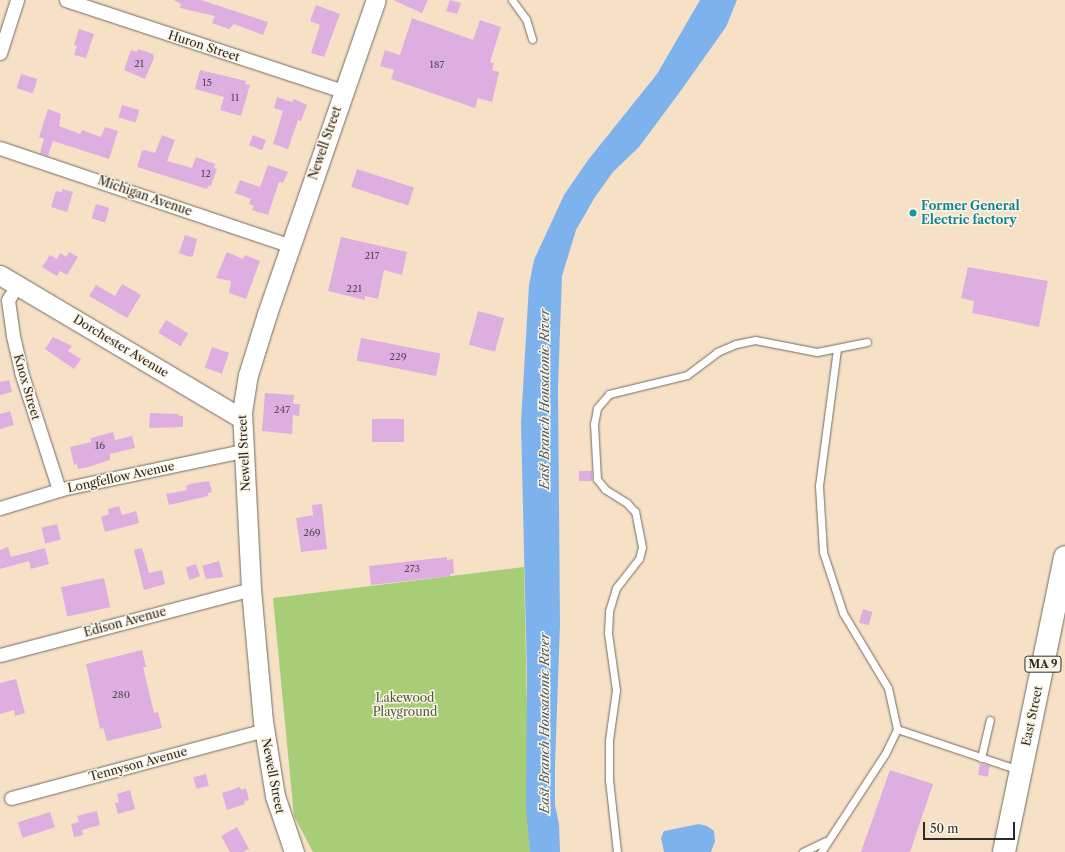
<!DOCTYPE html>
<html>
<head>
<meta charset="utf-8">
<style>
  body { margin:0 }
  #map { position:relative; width:1065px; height:852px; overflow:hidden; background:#f6e1c7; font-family:"Libre Caslon Text",serif }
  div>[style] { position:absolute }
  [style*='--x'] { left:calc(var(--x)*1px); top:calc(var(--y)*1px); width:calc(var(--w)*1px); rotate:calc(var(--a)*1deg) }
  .green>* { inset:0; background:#a7cd77 }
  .water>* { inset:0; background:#7eb2ec }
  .building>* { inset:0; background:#ddaedf; transform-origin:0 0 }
  .roads { filter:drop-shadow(0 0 1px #726b62) drop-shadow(0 0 1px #726b62) }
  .lane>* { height:7px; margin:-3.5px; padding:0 3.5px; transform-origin:3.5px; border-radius:3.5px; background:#fff }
  .street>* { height:13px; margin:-6.5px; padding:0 6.5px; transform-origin:6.5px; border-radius:6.5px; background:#fff }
  .secondary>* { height:19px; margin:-9.5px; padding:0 9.5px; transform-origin:9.5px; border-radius:9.5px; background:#fff }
  .highway>* { height:22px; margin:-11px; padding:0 11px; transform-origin:11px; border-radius:11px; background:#fff }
  .dots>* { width:11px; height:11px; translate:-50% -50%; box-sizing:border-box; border:2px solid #fcf5e5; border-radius:50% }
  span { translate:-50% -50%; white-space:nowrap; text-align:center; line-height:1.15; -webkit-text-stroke:3px #fcf5e5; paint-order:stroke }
  .number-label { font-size:10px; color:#584c58 }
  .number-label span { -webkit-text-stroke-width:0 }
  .shield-label span { padding:1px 3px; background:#fcf5e5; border:1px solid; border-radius:3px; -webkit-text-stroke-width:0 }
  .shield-label { font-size:11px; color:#2b2b2b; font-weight:700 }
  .street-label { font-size:12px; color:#2b2b2b }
  .culture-label { font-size:12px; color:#0d838f; font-weight:700 }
  .left { translate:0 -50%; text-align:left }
  .park-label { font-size:12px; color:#505c42 }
  .water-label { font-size:13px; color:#485a6f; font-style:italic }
  .scale { position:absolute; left:923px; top:822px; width:92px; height:18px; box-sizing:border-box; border:2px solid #2b2b2b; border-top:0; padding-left:5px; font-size:12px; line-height:14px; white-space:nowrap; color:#2b2b2b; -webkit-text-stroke:3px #fcf5e5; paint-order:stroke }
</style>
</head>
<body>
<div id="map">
  <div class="green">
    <i style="clip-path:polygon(524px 567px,530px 852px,313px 852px,294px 816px,273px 598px)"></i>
  </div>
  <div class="water">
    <i style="clip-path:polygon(700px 0,737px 0,726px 27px,682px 89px,639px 147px,613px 172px,595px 197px,576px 230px,562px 276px,558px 387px,560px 624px,555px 766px,555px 805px,559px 824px,560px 852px,530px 852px,526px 807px,527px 679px,521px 422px,529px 285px,534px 260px,564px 195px,588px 160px,657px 74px)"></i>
    <i style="clip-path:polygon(699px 824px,707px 826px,714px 831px,715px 841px,711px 852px,664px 852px,661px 838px,664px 831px)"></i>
  </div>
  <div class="building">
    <i style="clip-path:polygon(174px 0,201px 0,268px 22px,263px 35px,234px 24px,229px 29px,212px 23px,215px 16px,180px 8px,181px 4px)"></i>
    <i style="clip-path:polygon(393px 0,428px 0,422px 13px)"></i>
    <i style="clip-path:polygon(450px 0,461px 3px,457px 14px,446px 11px)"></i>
    <i style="clip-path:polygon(316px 5px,340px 14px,324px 57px,311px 53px,320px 25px,310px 21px)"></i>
    <i style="clip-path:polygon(412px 18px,473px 40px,480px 20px,501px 27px,490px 62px,494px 63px,492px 70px,499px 72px,492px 102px,478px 98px,475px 108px,391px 79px,394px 70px,380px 66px,385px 50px,400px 55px)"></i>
    <i style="clip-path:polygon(79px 29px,94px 34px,86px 58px,74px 55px,77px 46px,74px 45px)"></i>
    <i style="clip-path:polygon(138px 49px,153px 54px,154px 58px,145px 79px,124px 70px,131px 50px,137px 52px)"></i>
    <i style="clip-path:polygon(200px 70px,246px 81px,245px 84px,250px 85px,241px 116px,220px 110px,224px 97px,195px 89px)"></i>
    <i style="left:21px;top:74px;width:17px;height:15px;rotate:17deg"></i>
    <i style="clip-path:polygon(277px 97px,292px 102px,294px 99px,307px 105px,301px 121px,298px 120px,288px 149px,273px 144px,283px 111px,274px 108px)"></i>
    <i style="left:122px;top:105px;width:18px;height:13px;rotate:16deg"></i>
    <i style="clip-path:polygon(48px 109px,61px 114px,59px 126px,80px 134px,82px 130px,101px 137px,105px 127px,118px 131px,109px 159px,53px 141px,48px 156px,40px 153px,44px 139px,39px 137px)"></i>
    <i style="clip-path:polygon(162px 135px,175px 140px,167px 161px,192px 168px,196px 157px,215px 164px,214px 168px,217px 169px,211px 186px,208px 186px,207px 189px,137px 167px,142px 151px,145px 150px,155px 153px)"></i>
    <i style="left:253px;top:135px;width:14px;height:11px;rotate:21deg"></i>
    <i style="clip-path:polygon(268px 165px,288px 172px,283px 183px,279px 182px,268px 215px,252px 210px,254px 206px,249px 204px,251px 199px,235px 193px,240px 180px,260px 187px)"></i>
    <i style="left:357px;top:169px;width:60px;height:19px;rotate:18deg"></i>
    <i style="clip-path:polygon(62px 189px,73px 192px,67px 212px,51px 207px,56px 191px,62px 192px)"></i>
    <i style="left:96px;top:204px;width:14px;height:15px;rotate:17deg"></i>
    <i style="clip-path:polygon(185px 235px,197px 239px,193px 256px,190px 257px,179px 253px)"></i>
    <i style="clip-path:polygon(341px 237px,407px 252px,402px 275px,384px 270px,378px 299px,365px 296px,365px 300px,328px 291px)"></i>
    <i style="clip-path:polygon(69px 252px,78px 257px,67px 275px,60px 271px,57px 276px,42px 267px,50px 255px,57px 259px,60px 253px,66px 257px)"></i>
    <i style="clip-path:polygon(227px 252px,243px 259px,245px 255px,260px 261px,246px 299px,229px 293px,231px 281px,216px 278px)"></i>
    <i style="clip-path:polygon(968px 267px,1048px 281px,1039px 327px,972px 313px,974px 301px,961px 298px)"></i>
    <i style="clip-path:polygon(122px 284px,141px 295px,127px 318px,89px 296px,96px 285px,115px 296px)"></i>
    <i style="left:478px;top:311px;width:27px;height:35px;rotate:15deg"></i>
    <i style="left:166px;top:320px;width:26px;height:15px;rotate:31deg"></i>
    <i style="clip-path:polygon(53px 337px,72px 346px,68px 351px,81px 359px,74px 369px,45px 349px)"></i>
    <i style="left:361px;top:338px;width:81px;height:23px;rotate:11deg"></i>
    <i style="left:212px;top:347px;width:18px;height:22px;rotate:19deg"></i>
    <i style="clip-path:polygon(9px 380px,12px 392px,0 395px,0 382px)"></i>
    <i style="clip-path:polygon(265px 393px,294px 395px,293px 404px,300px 404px,299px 416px,293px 415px,292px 434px,262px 431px)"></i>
    <i style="clip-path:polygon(10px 411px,14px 425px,0 429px,0 414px)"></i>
    <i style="clip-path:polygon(150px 413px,179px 414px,179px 416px,183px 416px,183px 427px,149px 428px)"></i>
    <i style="left:372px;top:419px;width:32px;height:23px"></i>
    <i style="clip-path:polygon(113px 432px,115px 440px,132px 436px,135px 448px,110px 454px,110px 460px,88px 467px,78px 469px,77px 464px,74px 465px,70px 447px,91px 442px,91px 438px)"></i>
    <i style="left:579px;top:471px;width:13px;height:10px"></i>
    <i style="clip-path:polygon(209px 481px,212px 492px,208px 493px,208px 496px,169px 505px,166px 494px,187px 490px,186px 486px,190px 484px)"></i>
    <i style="clip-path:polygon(322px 504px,327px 549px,301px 552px,296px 518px,313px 515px,312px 505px)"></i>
    <i style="clip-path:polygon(119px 506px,122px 515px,136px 511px,139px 523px,105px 532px,101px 517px,109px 514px,108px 509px)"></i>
    <i style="left:57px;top:524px;width:16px;height:16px;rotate:76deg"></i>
    <i style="clip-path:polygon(8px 547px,11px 557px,45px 548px,49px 564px,31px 569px,29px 561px,0 569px,0 550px)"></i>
    <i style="clip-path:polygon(142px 548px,149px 573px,162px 570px,165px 584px,144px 590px,134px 550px)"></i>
    <i style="clip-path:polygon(447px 557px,447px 560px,453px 559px,454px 573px,450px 574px,450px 576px,371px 585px,369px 566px)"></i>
    <i style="clip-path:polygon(219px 561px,223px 577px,206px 579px,202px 566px)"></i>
    <i style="left:196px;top:564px;width:13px;height:11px;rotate:72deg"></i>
    <i style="left:104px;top:578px;width:30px;height:44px;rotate:78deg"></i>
    <i style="left:863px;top:609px;width:10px;height:14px;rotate:17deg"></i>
    <i style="clip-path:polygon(142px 650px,146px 667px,143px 667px,154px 713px,158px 712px,162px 728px,107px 741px,103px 728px,100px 729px,86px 664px)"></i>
    <i style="clip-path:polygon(16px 679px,25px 713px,15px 716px,14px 710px,0 714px,0 683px)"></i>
    <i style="left:980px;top:764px;width:10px;height:11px;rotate:11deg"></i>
    <i style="clip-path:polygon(890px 770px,933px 784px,910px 852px,861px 852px)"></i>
    <i style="left:206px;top:774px;width:12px;height:13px;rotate:76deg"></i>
    <i style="clip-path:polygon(240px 787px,241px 790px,246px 788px,249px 800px,244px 801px,245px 804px,227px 810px,222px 793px)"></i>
    <i style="clip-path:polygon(130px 790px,135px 809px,118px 814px,115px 803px,119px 802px,117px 794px)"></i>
    <i style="clip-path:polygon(97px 811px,100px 825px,82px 830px,83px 835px,74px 837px,71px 824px,79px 822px,77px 816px)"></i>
    <i style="left:50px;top:812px;width:16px;height:34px;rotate:72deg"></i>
    <i style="clip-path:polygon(237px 827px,249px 849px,243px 852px,230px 852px,221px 836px)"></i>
  </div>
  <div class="roads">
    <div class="lane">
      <i style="--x:512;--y:0;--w:24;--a:54"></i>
      <i style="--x:526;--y:19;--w:21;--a:73"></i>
      <i style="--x:837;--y:349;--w:138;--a:97.5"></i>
      <i style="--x:819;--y:486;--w:66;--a:86.5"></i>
      <i style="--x:823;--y:552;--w:64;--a:71.8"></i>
      <i style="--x:843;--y:613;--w:87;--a:59"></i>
      <i style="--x:888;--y:688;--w:42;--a:77.6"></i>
      <i style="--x:981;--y:758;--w:39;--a:-77"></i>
      <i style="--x:617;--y:852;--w:72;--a:-96.3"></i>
      <i style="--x:609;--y:780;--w:40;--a:-90"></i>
      <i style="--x:609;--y:740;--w:50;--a:-82"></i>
      <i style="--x:616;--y:690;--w:58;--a:-98"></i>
      <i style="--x:608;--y:633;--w:22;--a:-87"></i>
      <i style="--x:609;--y:611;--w:24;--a:-73"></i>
      <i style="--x:616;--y:588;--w:37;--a:-52"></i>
      <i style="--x:639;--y:559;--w:12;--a:-76"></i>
      <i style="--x:642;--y:547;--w:36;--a:-101"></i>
      <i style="--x:635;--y:512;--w:12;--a:-132"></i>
      <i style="--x:627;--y:503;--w:26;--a:-148"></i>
      <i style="--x:605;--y:489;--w:13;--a:-129"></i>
      <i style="--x:597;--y:479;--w:55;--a:-93.1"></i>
      <i style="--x:594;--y:424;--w:16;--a:-79"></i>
      <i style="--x:597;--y:408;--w:18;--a:-49"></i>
      <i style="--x:609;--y:394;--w:80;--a:-13.7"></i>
      <i style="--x:687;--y:375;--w:38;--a:-37"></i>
      <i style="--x:717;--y:352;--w:21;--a:-23"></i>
      <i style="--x:736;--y:344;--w:19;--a:-12"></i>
      <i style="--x:755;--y:340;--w:63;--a:11"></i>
      <i style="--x:817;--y:352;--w:51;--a:-11.3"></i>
      <i style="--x:803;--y:852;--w:25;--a:-26"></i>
      <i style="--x:821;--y:852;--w:117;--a:-56.9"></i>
      <i style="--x:885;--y:754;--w:28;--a:-64"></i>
      <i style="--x:897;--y:729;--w:129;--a:18.6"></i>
    </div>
    <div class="street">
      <i style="--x:66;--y:0;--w:292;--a:18.2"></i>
      <i style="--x:0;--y:53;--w:56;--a:-72.2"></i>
      <i style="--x:0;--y:148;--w:305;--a:18.6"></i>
      <i style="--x:17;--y:285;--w:17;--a:121"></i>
      <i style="--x:8;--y:300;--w:36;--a:82"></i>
      <i style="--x:13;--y:336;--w:37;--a:77"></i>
      <i style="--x:21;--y:372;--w:124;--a:72.1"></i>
      <i style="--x:0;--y:508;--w:65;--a:-17"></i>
      <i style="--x:62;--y:489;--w:185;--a:-11.9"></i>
      <i style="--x:0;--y:655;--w:260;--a:-14.7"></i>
      <i style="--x:11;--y:798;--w:263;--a:-15"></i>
    </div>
    <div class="secondary">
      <i style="--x:0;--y:275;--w:280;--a:30.7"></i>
      <i style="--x:294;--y:852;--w:59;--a:-108.7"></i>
      <i style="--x:275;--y:796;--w:76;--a:-99.1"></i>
      <i style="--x:263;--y:721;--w:133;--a:-95.2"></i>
      <i style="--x:251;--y:589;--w:177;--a:-92.9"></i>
      <i style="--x:242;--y:412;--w:37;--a:-81"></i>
      <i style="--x:248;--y:375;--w:64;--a:-72.7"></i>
      <i style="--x:267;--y:314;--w:332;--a:-70.9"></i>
    </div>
    <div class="highway">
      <i style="--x:1004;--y:852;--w:301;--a:-78.3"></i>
    </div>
  </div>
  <div class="dots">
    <i style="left:913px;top:213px;background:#0f9aa8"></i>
  </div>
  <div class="number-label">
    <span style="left:139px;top:64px">21</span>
    <span style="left:437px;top:65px">187</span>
    <span style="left:207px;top:83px">15</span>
    <span style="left:235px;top:98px">11</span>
    <span style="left:206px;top:174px">12</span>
    <span style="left:372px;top:256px">217</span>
    <span style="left:354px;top:289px">221</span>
    <span style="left:398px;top:357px">229</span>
    <span style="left:282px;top:410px">247</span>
    <span style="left:100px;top:446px">16</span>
    <span style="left:312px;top:533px">269</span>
    <span style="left:412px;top:569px">273</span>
    <span style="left:121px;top:695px">280</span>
  </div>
  <div class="shield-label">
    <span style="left:1043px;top:664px">MA 9</span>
  </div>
  <div class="street-label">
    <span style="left:204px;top:46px;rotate:18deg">Huron Street</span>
    <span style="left:325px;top:143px;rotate:-71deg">Newell Street</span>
    <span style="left:145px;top:196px;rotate:19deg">Michigan Avenue</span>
    <span style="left:121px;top:346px;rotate:31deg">Dorchester Avenue</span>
    <span style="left:27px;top:387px;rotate:74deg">Knox Street</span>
    <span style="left:244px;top:453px;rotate:-93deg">Newell Street</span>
    <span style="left:121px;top:477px;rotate:-12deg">Longfellow Avenue</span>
    <span style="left:125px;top:622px;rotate:-15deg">Edison Avenue</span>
    <span style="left:1032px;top:716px;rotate:-78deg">East Street</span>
    <span style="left:138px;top:764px;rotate:-15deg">Tennyson Avenue</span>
    <span style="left:273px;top:776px;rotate:79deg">Newell Street</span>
  </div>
  <div class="culture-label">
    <span class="left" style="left:921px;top:213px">Former General<br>Electric factory</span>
  </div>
  <div class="park-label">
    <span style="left:405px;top:705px">Lakewood<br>Playground</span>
  </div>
  <div class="water-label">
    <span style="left:544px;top:399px;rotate:-90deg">East Branch Housatonic River</span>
    <span style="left:544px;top:723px;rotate:-90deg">East Branch Housatonic River</span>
  </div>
  <div class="scale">50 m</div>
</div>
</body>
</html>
